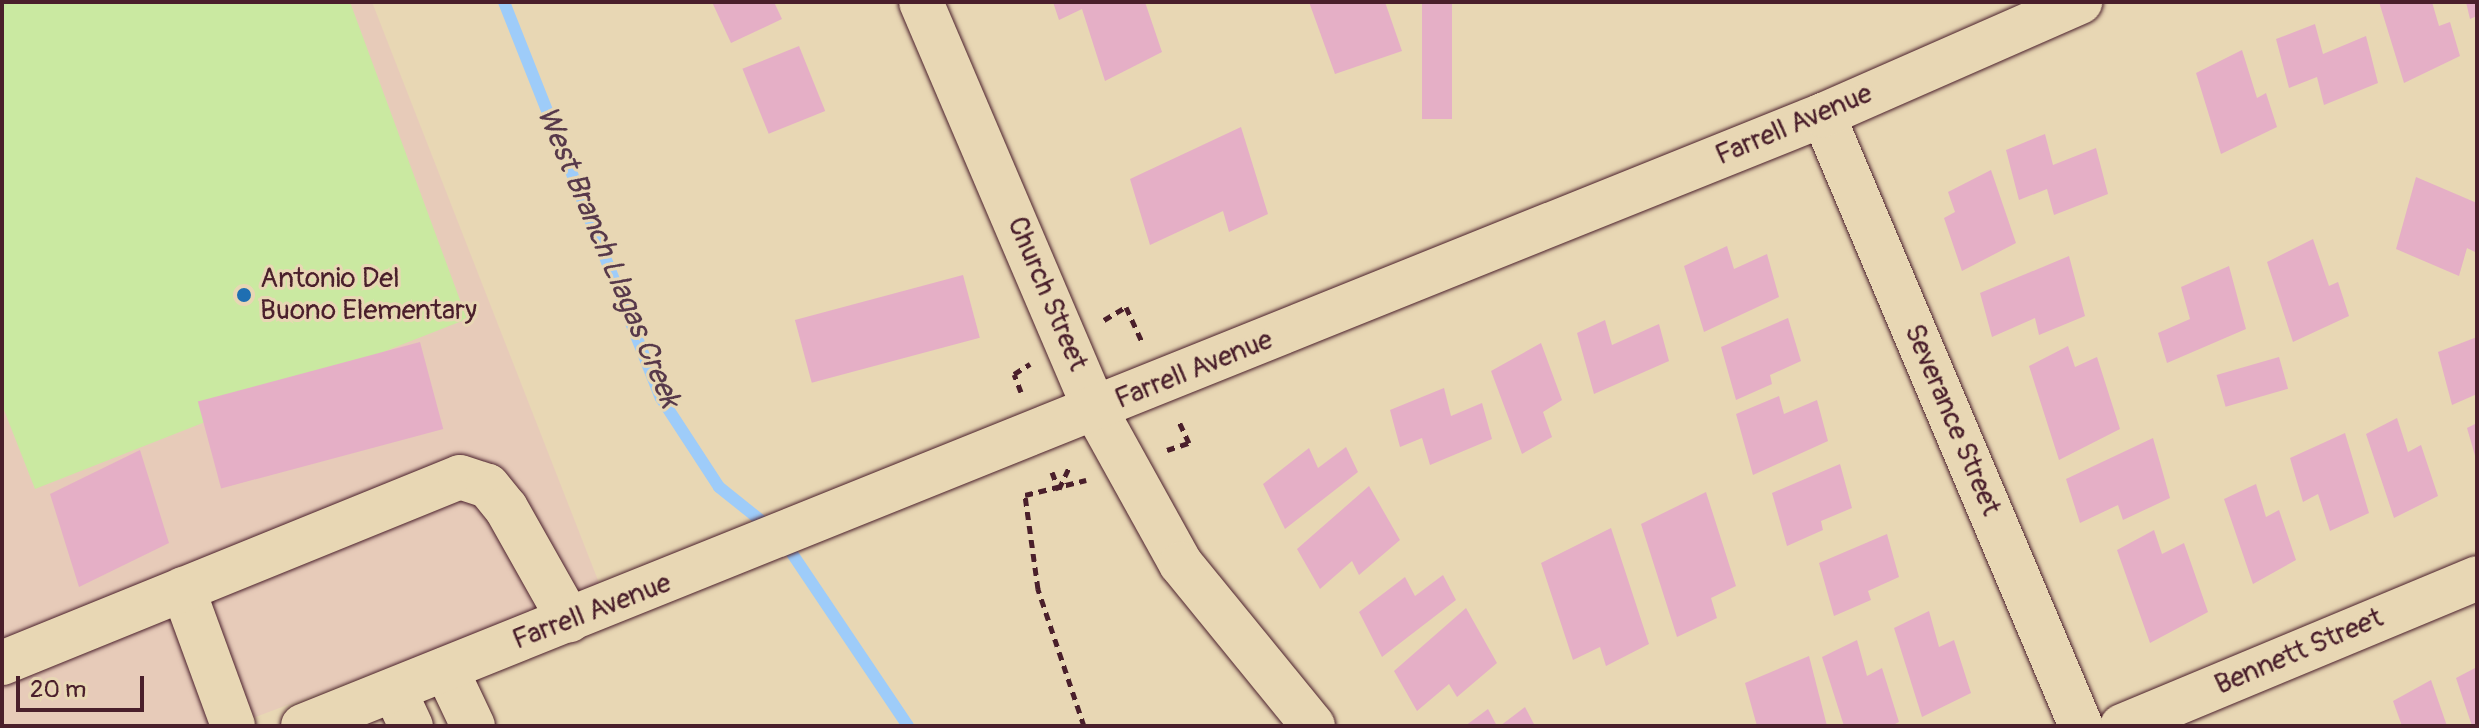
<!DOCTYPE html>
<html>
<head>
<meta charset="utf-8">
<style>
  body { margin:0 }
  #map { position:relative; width:2479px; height:728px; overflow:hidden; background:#e8d7b4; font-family:Pangolin,sans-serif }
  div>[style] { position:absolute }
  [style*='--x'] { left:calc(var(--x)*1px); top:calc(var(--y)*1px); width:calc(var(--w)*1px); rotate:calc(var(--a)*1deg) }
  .built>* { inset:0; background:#e7cbb9 }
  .green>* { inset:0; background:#cae9a1 }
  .stream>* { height:12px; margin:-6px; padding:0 6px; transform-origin:6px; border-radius:6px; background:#9eccf9 }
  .building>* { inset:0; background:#e5afc6; transform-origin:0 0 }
  .path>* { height:5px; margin-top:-2.5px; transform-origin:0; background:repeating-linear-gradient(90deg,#4a1f2b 0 8px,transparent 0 14px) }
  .roads { filter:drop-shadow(0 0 2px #4a1f2b) drop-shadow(0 0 2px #4a1f2b) }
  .minor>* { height:44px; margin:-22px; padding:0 22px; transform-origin:22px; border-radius:22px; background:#e8d7b4 }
  .dots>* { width:22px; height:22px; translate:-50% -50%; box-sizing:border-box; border:4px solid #e8d7b4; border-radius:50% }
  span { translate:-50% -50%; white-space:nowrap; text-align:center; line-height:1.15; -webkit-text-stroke:6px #e8d7b4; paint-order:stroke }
  .street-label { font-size:28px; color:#4a1f2b }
  .poi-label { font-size:28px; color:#4a1f2b }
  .left { translate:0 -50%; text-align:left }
  .water-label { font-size:30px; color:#57394a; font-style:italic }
  .frame { position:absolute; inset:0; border:4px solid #4a1f2b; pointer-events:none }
  .scale { position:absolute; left:16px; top:676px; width:128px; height:36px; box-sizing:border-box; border:4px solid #4a1f2b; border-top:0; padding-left:10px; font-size:24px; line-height:28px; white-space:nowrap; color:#4a1f2b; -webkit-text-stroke:6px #e8d7b4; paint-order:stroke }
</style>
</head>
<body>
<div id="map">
  <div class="built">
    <i style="clip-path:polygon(2px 2px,372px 2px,601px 588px,231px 726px,2px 726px)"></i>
  </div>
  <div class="green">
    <i style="clip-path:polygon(2px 2px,350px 2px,467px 319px,35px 489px,2px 405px)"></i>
  </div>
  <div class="stream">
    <i style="--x:504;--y:2;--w:426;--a:68.4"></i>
    <i style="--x:661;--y:398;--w:106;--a:56.9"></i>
    <i style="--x:719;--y:487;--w:64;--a:38.7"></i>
    <i style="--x:783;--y:540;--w:224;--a:56.1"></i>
  </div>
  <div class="building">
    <i style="clip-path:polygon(712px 2px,774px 2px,782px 19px,731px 43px)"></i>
    <i style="clip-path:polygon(1053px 2px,1145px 2px,1162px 52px,1105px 81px,1082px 9px,1059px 20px)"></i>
    <i style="clip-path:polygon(1309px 2px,1385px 2px,1402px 51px,1335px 74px)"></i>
    <i style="left:1422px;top:2px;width:30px;height:117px"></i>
    <i style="clip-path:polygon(2379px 2px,2432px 2px,2439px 26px,2450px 22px,2460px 56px,2404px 83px)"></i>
    <i style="clip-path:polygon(2466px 2px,2477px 2px,2477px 16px,2470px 19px)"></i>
    <i style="clip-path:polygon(2315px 24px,2323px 54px,2366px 36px,2378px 83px,2324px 105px,2317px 77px,2289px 88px,2276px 39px)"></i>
    <i style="left:799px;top:46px;width:70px;height:61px;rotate:68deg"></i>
    <i style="clip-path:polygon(2242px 50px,2257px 98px,2266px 93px,2277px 127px,2221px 154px,2196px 73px)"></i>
    <i style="clip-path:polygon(1241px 127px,1268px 214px,1229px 232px,1223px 211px,1150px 245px,1130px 179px)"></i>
    <i style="clip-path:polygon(2045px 134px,2053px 165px,2096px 148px,2108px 194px,2054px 215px,2047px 189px,2019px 200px,2006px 150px)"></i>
    <i style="clip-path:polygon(1991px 170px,2016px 243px,1962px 271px,1944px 218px,1955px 212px,1948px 192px)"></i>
    <i style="clip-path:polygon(2416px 177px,2477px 203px,2477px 253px,2467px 248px,2459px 276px,2396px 249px)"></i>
    <i style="clip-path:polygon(2313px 239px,2329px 286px,2338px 282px,2349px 316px,2293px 342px,2267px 262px)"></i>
    <i style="clip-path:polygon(1727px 246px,1734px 269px,1767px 254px,1779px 297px,1704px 332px,1684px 266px)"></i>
    <i style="clip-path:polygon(2069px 256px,2085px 316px,2039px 335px,2035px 318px,1992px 337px,1980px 293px)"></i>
    <i style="clip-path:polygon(2229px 266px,2246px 329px,2167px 363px,2158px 333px,2190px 319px,2181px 287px)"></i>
    <i style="left:963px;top:275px;width:65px;height:174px;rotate:75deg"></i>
    <i style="clip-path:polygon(1788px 318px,1801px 361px,1770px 375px,1772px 384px,1736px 400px,1721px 347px)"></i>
    <i style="clip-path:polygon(1605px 320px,1612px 345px,1659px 324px,1669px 361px,1594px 394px,1577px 333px)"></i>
    <i style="clip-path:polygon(2477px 337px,2477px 394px,2452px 405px,2438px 352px)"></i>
    <i style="left:420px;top:342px;width:90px;height:230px;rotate:75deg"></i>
    <i style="clip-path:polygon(1541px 343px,1562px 400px,1543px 412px,1552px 437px,1522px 454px,1491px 371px)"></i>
    <i style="clip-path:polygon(2068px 346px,2075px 367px,2097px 357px,2120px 429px,2059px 460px,2029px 366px)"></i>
    <i style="left:2279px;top:357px;width:33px;height:65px;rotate:74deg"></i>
    <i style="clip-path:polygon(1444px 388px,1451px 416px,1482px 403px,1492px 439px,1430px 465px,1422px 438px,1400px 447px,1390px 410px)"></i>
    <i style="clip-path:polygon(1779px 396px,1784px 414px,1817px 400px,1828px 441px,1753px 475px,1736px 414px)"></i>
    <i style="clip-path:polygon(2397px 418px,2408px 452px,2421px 445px,2438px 496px,2394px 518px,2366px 434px)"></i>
    <i style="clip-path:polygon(2477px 423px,2477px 459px,2476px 459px,2467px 428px)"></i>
    <i style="clip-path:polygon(2345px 433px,2369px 513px,2330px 531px,2318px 494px,2303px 502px,2290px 458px)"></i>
    <i style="clip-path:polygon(2153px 438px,2170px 498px,2123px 520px,2118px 505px,2080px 523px,2066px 479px)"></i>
    <i style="clip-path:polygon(1346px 447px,1358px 472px,1285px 529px,1263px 484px,1309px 448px,1318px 468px)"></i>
    <i style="clip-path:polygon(140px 450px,169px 543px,79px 587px,50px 494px)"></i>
    <i style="clip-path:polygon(1840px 464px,1852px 508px,1821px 521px,1823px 530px,1787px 546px,1772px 493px)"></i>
    <i style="clip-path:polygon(2256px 484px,2266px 517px,2279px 510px,2296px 560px,2253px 584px,2224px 499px)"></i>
    <i style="clip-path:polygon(1369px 486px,1400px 540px,1359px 575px,1352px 561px,1320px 589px,1297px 549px)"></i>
    <i style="clip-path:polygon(1706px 492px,1736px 586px,1711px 598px,1717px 618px,1677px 637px,1641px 524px)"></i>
    <i style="clip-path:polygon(1611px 528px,1649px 644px,1606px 666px,1600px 647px,1573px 660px,1541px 563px)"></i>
    <i style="clip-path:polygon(2154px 530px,2162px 554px,2184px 543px,2208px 612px,2150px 643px,2117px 550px)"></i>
    <i style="clip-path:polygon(1887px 534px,1899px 577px,1868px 591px,1871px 600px,1834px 616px,1819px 563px)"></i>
    <i style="clip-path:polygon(1443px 575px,1456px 600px,1382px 657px,1359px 612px,1405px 577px,1415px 596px)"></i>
    <i style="clip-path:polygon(1466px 608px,1497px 663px,1457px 697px,1449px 684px,1417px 711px,1394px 671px)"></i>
    <i style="clip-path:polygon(1929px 611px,1939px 647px,1954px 640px,1971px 693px,1922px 717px,1894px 628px)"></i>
    <i style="clip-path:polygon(1857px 640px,1867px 676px,1882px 668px,1899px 722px,1891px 726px,1844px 726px,1822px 657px)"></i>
    <i style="clip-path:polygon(1809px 656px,1827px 726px,1757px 726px,1745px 683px)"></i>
    <i style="clip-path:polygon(2477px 667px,2477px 726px,2472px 726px,2456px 678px)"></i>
    <i style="clip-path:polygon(2431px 680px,2447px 726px,2402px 726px,2393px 701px)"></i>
    <i style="clip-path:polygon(1525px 707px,1535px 726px,1500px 726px)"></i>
    <i style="clip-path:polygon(1488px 709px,1497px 726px,1465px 726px)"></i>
  </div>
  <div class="path">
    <i style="--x:1104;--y:320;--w:26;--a:-31"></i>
    <i style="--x:1126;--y:307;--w:41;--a:65.3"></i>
    <i style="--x:1021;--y:392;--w:19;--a:-111"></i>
    <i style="--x:1014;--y:374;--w:19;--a:-32"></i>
    <i style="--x:1167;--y:450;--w:23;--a:-18"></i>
    <i style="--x:1189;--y:443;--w:23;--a:-115"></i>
    <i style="--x:1052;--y:472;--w:19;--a:69"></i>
    <i style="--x:1059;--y:489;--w:26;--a:-65"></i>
    <i style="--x:1084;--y:726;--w:145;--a:-108.6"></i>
    <i style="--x:1038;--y:589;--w:95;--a:-97.9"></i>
    <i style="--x:1025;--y:495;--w:63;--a:-13.8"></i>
  </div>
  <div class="roads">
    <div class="minor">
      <i style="--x:921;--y:2;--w:443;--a:66.9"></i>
      <i style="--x:1095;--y:409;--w:177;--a:61"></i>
      <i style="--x:1181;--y:564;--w:209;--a:50.8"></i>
      <i style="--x:1823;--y:115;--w:663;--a:67.11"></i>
      <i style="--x:183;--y:589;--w:146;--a:69.9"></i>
      <i style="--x:2;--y:663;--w:494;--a:-22.1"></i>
      <i style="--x:460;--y:477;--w:29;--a:18"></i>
      <i style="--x:488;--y:486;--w:28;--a:51"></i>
      <i style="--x:506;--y:508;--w:129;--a:60.6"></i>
      <i style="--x:446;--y:669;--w:63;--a:64.7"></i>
      <i style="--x:395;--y:692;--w:38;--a:65"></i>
      <i style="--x:303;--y:726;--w:1638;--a:-21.9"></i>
      <i style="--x:1823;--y:115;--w:281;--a:-23.7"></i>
      <i style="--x:2122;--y:726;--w:385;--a:-22.6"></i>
    </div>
  </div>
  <div class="dots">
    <i style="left:244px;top:295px;background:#1f6fb2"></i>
  </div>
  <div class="street-label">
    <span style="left:1794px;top:125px;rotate:-23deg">Farrell Avenue</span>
    <span style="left:1047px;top:294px;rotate:67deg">Church Street</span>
    <span style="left:1194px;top:370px;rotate:-22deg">Farrell Avenue</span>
    <span style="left:1952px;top:420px;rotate:67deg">Severance Street</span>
    <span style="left:592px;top:612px;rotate:-21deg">Farrell Avenue</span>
    <span style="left:2299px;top:652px;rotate:-23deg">Bennett Street</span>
  </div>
  <div class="poi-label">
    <span class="left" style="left:260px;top:295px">Antonio Del<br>Buono Elementary</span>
  </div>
  <div class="water-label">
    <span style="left:608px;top:257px;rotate:67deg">West Branch Llagas Creek</span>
  </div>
  <div class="frame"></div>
  <div class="scale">20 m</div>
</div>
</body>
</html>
